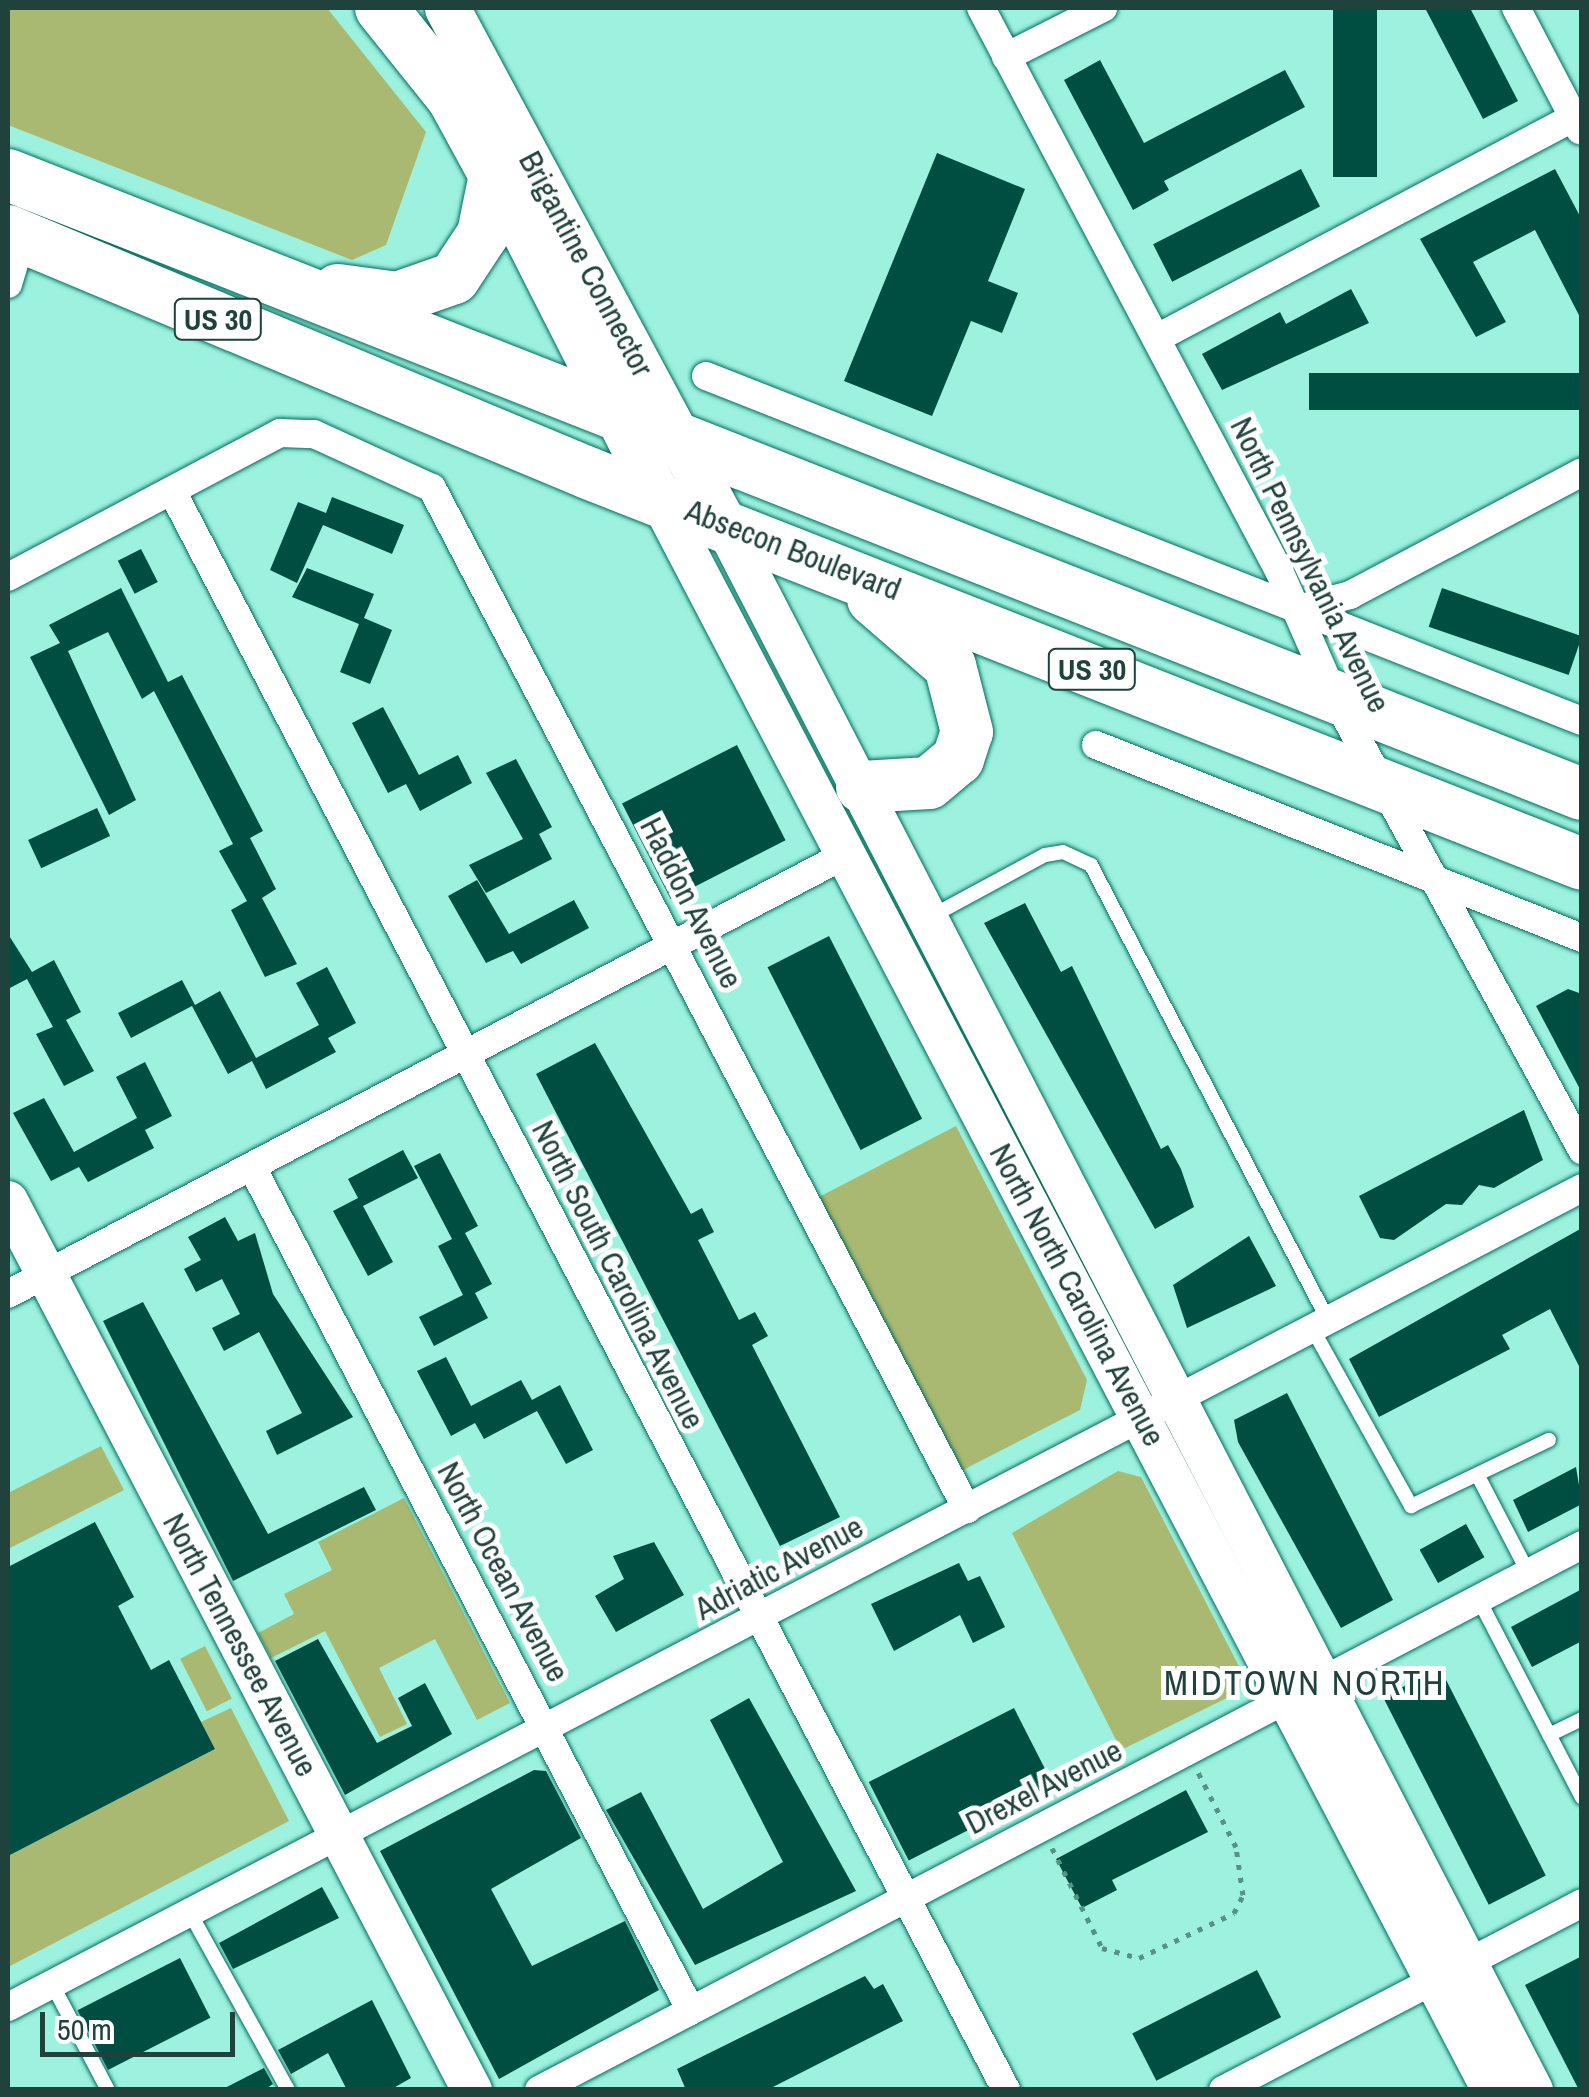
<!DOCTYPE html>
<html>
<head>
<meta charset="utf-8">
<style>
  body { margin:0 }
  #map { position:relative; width:1589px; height:2097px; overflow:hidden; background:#9cf2df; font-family:"Archivo Narrow",sans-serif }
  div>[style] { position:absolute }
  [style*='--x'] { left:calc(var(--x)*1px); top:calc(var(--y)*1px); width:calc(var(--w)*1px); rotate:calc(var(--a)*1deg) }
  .green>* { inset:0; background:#aab971; transform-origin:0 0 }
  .building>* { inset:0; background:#004e42; transform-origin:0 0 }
  .path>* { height:5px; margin-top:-2.5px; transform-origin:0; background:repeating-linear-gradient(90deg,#579286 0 5px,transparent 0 13px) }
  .roads { filter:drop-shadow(0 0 2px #006d5d) drop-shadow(0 0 2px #006d5d) }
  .lane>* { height:14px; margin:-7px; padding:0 7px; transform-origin:7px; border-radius:7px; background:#fff }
  .street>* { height:28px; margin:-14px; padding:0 14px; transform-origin:14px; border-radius:14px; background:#fff }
  .secondary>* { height:40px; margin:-20px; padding:0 20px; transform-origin:20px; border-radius:20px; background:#fff }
  .primary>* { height:45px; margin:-22.5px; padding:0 22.5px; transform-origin:22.5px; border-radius:22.5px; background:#fff }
  .highway>* { height:52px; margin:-26px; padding:0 26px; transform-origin:26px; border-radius:26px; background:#fff }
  span { translate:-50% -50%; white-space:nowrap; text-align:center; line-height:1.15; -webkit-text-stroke:10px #fff; paint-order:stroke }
  .shield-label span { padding:2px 8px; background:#fff; border:2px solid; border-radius:8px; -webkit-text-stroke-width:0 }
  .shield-label { font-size:30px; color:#1f433c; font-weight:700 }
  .street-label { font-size:32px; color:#1f433c }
  .neighbourhood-label { font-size:35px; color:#1f433c; letter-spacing:2.5px }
  .frame { position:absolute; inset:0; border:10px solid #1f433c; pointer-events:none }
  .scale { position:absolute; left:40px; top:2012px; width:195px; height:45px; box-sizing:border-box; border:5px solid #1f433c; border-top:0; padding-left:12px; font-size:30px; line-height:35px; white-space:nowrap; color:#1f433c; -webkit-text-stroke:8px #fff; paint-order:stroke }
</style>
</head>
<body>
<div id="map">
  <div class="green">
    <i style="clip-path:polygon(8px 8px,327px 8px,426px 132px,386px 245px,352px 260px,8px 125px)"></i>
    <i style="clip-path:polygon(956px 1126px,1087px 1380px,1080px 1410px,959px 1472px,817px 1198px)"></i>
    <i style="clip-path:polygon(101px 1446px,124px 1490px,8px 1549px,8px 1493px)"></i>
    <i style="clip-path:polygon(1118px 1471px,1141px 1477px,1243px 1674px,1239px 1692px,1121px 1750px,1012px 1533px)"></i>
    <i style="clip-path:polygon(404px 1498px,510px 1703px,477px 1720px,435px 1639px,379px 1668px,407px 1724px,380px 1737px,325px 1631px,271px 1658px,258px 1633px,294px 1614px,284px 1594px,332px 1570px,318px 1542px)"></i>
    <i style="left:205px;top:1646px;width:59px;height:28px;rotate:63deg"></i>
    <i style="clip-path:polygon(231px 1708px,289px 1821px,8px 1967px,8px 1856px,215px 1749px,201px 1722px)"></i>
  </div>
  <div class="building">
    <i style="left:1333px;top:8px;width:44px;height:169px"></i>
    <i style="clip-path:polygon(1425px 8px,1470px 8px,1518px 101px,1483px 119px)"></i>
    <i style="clip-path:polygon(1100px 60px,1144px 143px,1285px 70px,1305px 107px,1164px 181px,1169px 190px,1133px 210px,1064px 80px)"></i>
    <i style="clip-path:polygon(937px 153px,1025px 189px,988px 281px,1018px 293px,1002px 333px,971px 321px,932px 416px,844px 381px)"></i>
    <i style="left:1301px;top:169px;width:42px;height:166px;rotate:63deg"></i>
    <i style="clip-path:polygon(1555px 169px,1582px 220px,1582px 321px,1535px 230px,1473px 262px,1506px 322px,1476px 337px,1420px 239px)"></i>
    <i style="clip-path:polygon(1351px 289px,1369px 323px,1222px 390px,1202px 354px,1280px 312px,1286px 324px)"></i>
    <i style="left:1582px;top:373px;width:37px;height:273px;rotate:90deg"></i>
    <i style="clip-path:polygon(332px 497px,404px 525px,392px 554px,323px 525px,297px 583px,270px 570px,298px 502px,326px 513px)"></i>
    <i style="left:141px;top:549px;width:37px;height:26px;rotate:63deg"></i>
    <i style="clip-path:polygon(307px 568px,374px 594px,364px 618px,392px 630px,370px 684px,340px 672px,359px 624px,292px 597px)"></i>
    <i style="clip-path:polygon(121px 588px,168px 682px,182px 675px,263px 831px,250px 838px,276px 889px,262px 898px,297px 964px,265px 977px,231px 910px,247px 901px,219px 851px,233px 844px,154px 691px,142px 699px,108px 632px,68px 651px,136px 800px,109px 815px,30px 657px,60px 643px,49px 625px)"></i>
    <i style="left:1442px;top:588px;width:148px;height:41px;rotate:19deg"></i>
    <i style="clip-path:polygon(383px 707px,419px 775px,458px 755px,472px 783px,420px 811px,406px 784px,388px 793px,352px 723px)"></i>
    <i style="left:737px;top:745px;width:107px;height:129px;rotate:63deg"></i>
    <i style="clip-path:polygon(516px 759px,552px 827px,539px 834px,552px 859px,486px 893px,469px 865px,523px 839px,486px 773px)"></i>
    <i style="left:97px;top:808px;width:31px;height:76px;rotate:65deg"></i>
    <i style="clip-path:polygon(477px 880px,509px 934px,574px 900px,589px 928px,521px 964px,513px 951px,486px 963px,448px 896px)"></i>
    <i style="clip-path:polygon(1025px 903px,1061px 972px,1072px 966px,1161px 1149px,1168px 1145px,1181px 1169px,1194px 1207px,1155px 1229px,984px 923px)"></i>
    <i style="clip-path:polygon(8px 934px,32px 972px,54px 960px,81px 1012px,66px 1020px,94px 1071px,64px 1086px,36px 1034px,53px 1027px,27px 979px,8px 989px)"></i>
    <i style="left:829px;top:936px;width:205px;height:69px;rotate:63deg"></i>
    <i style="clip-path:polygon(327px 967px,356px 1023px,328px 1038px,336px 1052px,266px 1089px,252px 1061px,228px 1074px,192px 1006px,131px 1038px,118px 1013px,182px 980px,195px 1005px,220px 991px,256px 1058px,319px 1025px,296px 983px)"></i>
    <i style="clip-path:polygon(1568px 989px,1582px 994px,1582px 1093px,1536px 1006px)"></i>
    <i style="clip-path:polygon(595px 1043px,691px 1214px,702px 1208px,714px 1232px,698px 1240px,739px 1320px,755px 1312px,768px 1336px,752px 1345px,840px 1517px,780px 1546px,536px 1074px)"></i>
    <i style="clip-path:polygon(145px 1062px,172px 1116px,145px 1130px,154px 1148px,88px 1182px,79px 1167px,51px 1181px,13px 1113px,44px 1098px,74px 1152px,137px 1118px,116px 1077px)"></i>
    <i style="clip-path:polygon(1524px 1110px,1543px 1160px,1494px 1188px,1479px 1185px,1462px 1205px,1446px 1204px,1394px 1240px,1380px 1238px,1359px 1196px)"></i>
    <i style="clip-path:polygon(403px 1150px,418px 1178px,363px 1206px,393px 1262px,368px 1276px,333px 1211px,358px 1198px,348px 1179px)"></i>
    <i style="clip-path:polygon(440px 1153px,478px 1226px,465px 1233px,492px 1284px,475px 1293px,488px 1318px,434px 1346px,419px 1317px,463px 1295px,438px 1246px,452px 1239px,414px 1166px)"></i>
    <i style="clip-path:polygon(225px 1217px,238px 1241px,255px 1233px,273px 1294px,353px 1417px,277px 1455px,266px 1431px,302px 1413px,259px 1332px,224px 1351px,212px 1328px,240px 1314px,222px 1279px,196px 1292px,184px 1269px,201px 1260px,188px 1237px)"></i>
    <i style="clip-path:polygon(1582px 1228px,1582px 1372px,1550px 1309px,1502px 1335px,1510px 1349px,1379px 1417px,1349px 1359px)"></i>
    <i style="clip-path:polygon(1249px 1236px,1276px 1286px,1187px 1328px,1173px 1285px)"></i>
    <i style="clip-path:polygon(143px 1302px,268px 1534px,364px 1487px,376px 1510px,233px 1581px,103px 1321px)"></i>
    <i style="clip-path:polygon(446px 1357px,471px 1406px,521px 1380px,532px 1400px,560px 1385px,593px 1450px,566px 1464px,537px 1411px,484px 1439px,475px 1423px,451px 1436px,417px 1371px)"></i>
    <i style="clip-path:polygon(1287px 1393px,1393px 1600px,1341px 1628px,1238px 1442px,1234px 1420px)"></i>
    <i style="clip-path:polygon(1576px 1467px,1582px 1504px,1528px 1532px,1513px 1500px)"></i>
    <i style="clip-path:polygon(95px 1522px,134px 1597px,118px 1606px,151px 1670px,169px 1660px,215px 1749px,8px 1856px,8px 1567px)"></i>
    <i style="left:1466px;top:1524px;width:38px;height:53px;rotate:61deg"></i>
    <i style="clip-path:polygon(654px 1542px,684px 1595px,616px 1632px,595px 1596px,624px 1579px,613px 1556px)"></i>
    <i style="clip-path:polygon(959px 1563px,968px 1581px,980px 1576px,1005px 1627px,973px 1643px,960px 1615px,894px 1651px,871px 1604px)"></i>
    <i style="clip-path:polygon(1582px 1589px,1582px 1641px,1532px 1667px,1511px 1627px)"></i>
    <i style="clip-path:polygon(318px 1639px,377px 1743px,412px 1726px,398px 1698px,425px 1683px,452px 1734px,345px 1795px,275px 1661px)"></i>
    <i style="left:1440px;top:1668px;width:233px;height:64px;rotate:63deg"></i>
    <i style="clip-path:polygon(749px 1698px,856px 1891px,695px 1965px,606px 1810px,641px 1792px,703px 1909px,783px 1862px,710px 1720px)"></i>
    <i style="left:1014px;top:1708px;width:88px;height:163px;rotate:63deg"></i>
    <i style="clip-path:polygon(534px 1770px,546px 1771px,581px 1838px,491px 1889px,532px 1966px,625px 1921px,659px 1990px,499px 2079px,380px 1851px)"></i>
    <i style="clip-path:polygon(1186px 1790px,1208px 1832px,1112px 1880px,1117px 1890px,1082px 1908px,1056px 1859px)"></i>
    <i style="clip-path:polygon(322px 1887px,339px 1918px,233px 1969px,219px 1943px)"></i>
    <i style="clip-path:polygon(1582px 1956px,1582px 2090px,1579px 2090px,1525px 1985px)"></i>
    <i style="left:180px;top:1958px;width:67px;height:115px;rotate:63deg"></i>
    <i style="left:1257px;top:1970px;width:53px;height:140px;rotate:63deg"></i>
    <i style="clip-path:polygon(865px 1976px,874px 1989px,883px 1984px,903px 2021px,767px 2090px,686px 2090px,677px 2069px)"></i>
    <i style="clip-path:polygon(372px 2000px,411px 2078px,390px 2090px,347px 2090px,328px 2053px,291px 2074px,278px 2050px)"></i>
    <i style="clip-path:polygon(264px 2068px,273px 2084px,264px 2090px,221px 2090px)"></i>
  </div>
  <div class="path">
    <i style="--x:1052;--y:1848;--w:112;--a:63.4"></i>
    <i style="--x:1102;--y:1948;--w:38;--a:15"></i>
    <i style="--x:1139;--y:1958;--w:105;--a:-25.3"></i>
    <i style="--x:1234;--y:1913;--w:20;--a:-63"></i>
    <i style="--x:1243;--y:1895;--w:49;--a:-98.3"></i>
    <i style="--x:1236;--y:1847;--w:84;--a:-116.9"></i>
  </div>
  <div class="roads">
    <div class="lane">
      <i style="--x:932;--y:916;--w:128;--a:-28.4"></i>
      <i style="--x:1045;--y:855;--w:18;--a:-9"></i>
      <i style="--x:1063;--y:852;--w:31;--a:25"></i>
      <i style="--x:1091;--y:865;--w:513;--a:62.49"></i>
      <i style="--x:1312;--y:1328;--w:204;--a:60.9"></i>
      <i style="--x:1411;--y:1506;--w:153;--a:-25.6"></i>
      <i style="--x:1478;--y:1476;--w:108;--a:62.5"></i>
      <i style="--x:1478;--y:1598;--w:225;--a:62.5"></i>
      <i style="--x:1549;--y:1735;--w:37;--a:-26"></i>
      <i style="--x:190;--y:1913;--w:202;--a:61"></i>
      <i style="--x:52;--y:1984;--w:120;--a:62.2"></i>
    </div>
    <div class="street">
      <i style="--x:981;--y:8;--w:639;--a:62.11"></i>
      <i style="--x:1280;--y:573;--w:132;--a:66.3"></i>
      <i style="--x:1333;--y:694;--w:520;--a:61.36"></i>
      <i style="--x:1516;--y:8;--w:138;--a:62.3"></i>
      <i style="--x:1006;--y:57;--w:109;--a:-26.8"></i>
      <i style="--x:8;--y:284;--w:49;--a:-73.4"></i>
      <i style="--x:1157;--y:338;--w:481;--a:-27.9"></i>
      <i style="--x:706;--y:376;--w:941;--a:21.5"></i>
      <i style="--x:172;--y:491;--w:1803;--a:62.45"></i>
      <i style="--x:8;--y:577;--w:308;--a:-27.9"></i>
      <i style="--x:280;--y:433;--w:34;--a:2"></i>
      <i style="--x:314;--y:434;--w:130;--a:24.6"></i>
      <i style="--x:432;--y:488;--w:1153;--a:62.35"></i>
      <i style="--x:1298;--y:609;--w:54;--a:-15.1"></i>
      <i style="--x:1350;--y:595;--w:263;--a:-27.9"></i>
      <i style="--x:1096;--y:745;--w:523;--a:21.66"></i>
      <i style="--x:252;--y:1167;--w:951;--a:62.52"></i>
      <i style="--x:8;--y:1294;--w:943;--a:-27.68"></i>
      <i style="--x:8;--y:2007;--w:1774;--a:-27.49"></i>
      <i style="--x:539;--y:2090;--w:1177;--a:-27.59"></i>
      <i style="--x:1223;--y:2090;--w:405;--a:-27.5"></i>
    </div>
    <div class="secondary">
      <i style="--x:660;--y:500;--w:1795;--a:62.38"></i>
      <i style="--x:723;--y:522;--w:1765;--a:62.68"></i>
      <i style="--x:8;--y:1201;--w:1003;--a:62.44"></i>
    </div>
    <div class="primary">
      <i style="--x:447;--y:8;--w:583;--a:61.77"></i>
      <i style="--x:495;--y:175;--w:364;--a:63.1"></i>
    </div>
    <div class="highway">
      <i style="--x:8;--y:175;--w:1691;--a:21.47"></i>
      <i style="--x:8;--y:231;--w:628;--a:22.65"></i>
      <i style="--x:588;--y:473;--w:1068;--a:21.47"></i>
      <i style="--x:338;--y:290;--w:60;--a:7.7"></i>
      <i style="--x:397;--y:298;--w:60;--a:-19.3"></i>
      <i style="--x:454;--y:278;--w:53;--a:-56.6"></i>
      <i style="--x:483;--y:234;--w:60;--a:-78.5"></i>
      <i style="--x:495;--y:175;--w:88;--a:-118.6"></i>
      <i style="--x:453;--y:98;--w:115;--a:-128.7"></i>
      <i style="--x:862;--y:787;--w:67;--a:-3.4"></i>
      <i style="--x:929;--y:783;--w:38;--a:-40"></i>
      <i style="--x:958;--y:759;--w:28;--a:-72"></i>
      <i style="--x:967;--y:732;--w:68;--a:-104.4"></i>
      <i style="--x:950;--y:666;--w:102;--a:-139"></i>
    </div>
  </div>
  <div class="shield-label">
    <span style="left:218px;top:319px">US 30</span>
    <span style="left:1092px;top:669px">US 30</span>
  </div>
  <div class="street-label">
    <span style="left:586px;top:264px;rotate:62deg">Brigantine Connector</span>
    <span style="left:793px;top:550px;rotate:21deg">Absecon Boulevard</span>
    <span style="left:1310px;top:565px;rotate:64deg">North Pennsylvania Avenue</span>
    <span style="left:691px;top:903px;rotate:63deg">Haddon Avenue</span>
    <span style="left:618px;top:1275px;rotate:63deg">North South Carolina Avenue</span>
    <span style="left:1077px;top:1295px;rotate:62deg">North North Carolina Avenue</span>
    <span style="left:779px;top:1568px;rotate:-28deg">Adriatic Avenue</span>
    <span style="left:503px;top:1572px;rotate:62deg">North Ocean Avenue</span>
    <span style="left:240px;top:1645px;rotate:62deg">North Tennessee Avenue</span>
    <span style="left:1044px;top:1787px;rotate:-27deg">Drexel Avenue</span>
  </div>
  <div class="neighbourhood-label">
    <span style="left:1305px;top:1683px">MIDTOWN NORTH</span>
  </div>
  <div class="frame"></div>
  <div class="scale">50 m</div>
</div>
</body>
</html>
